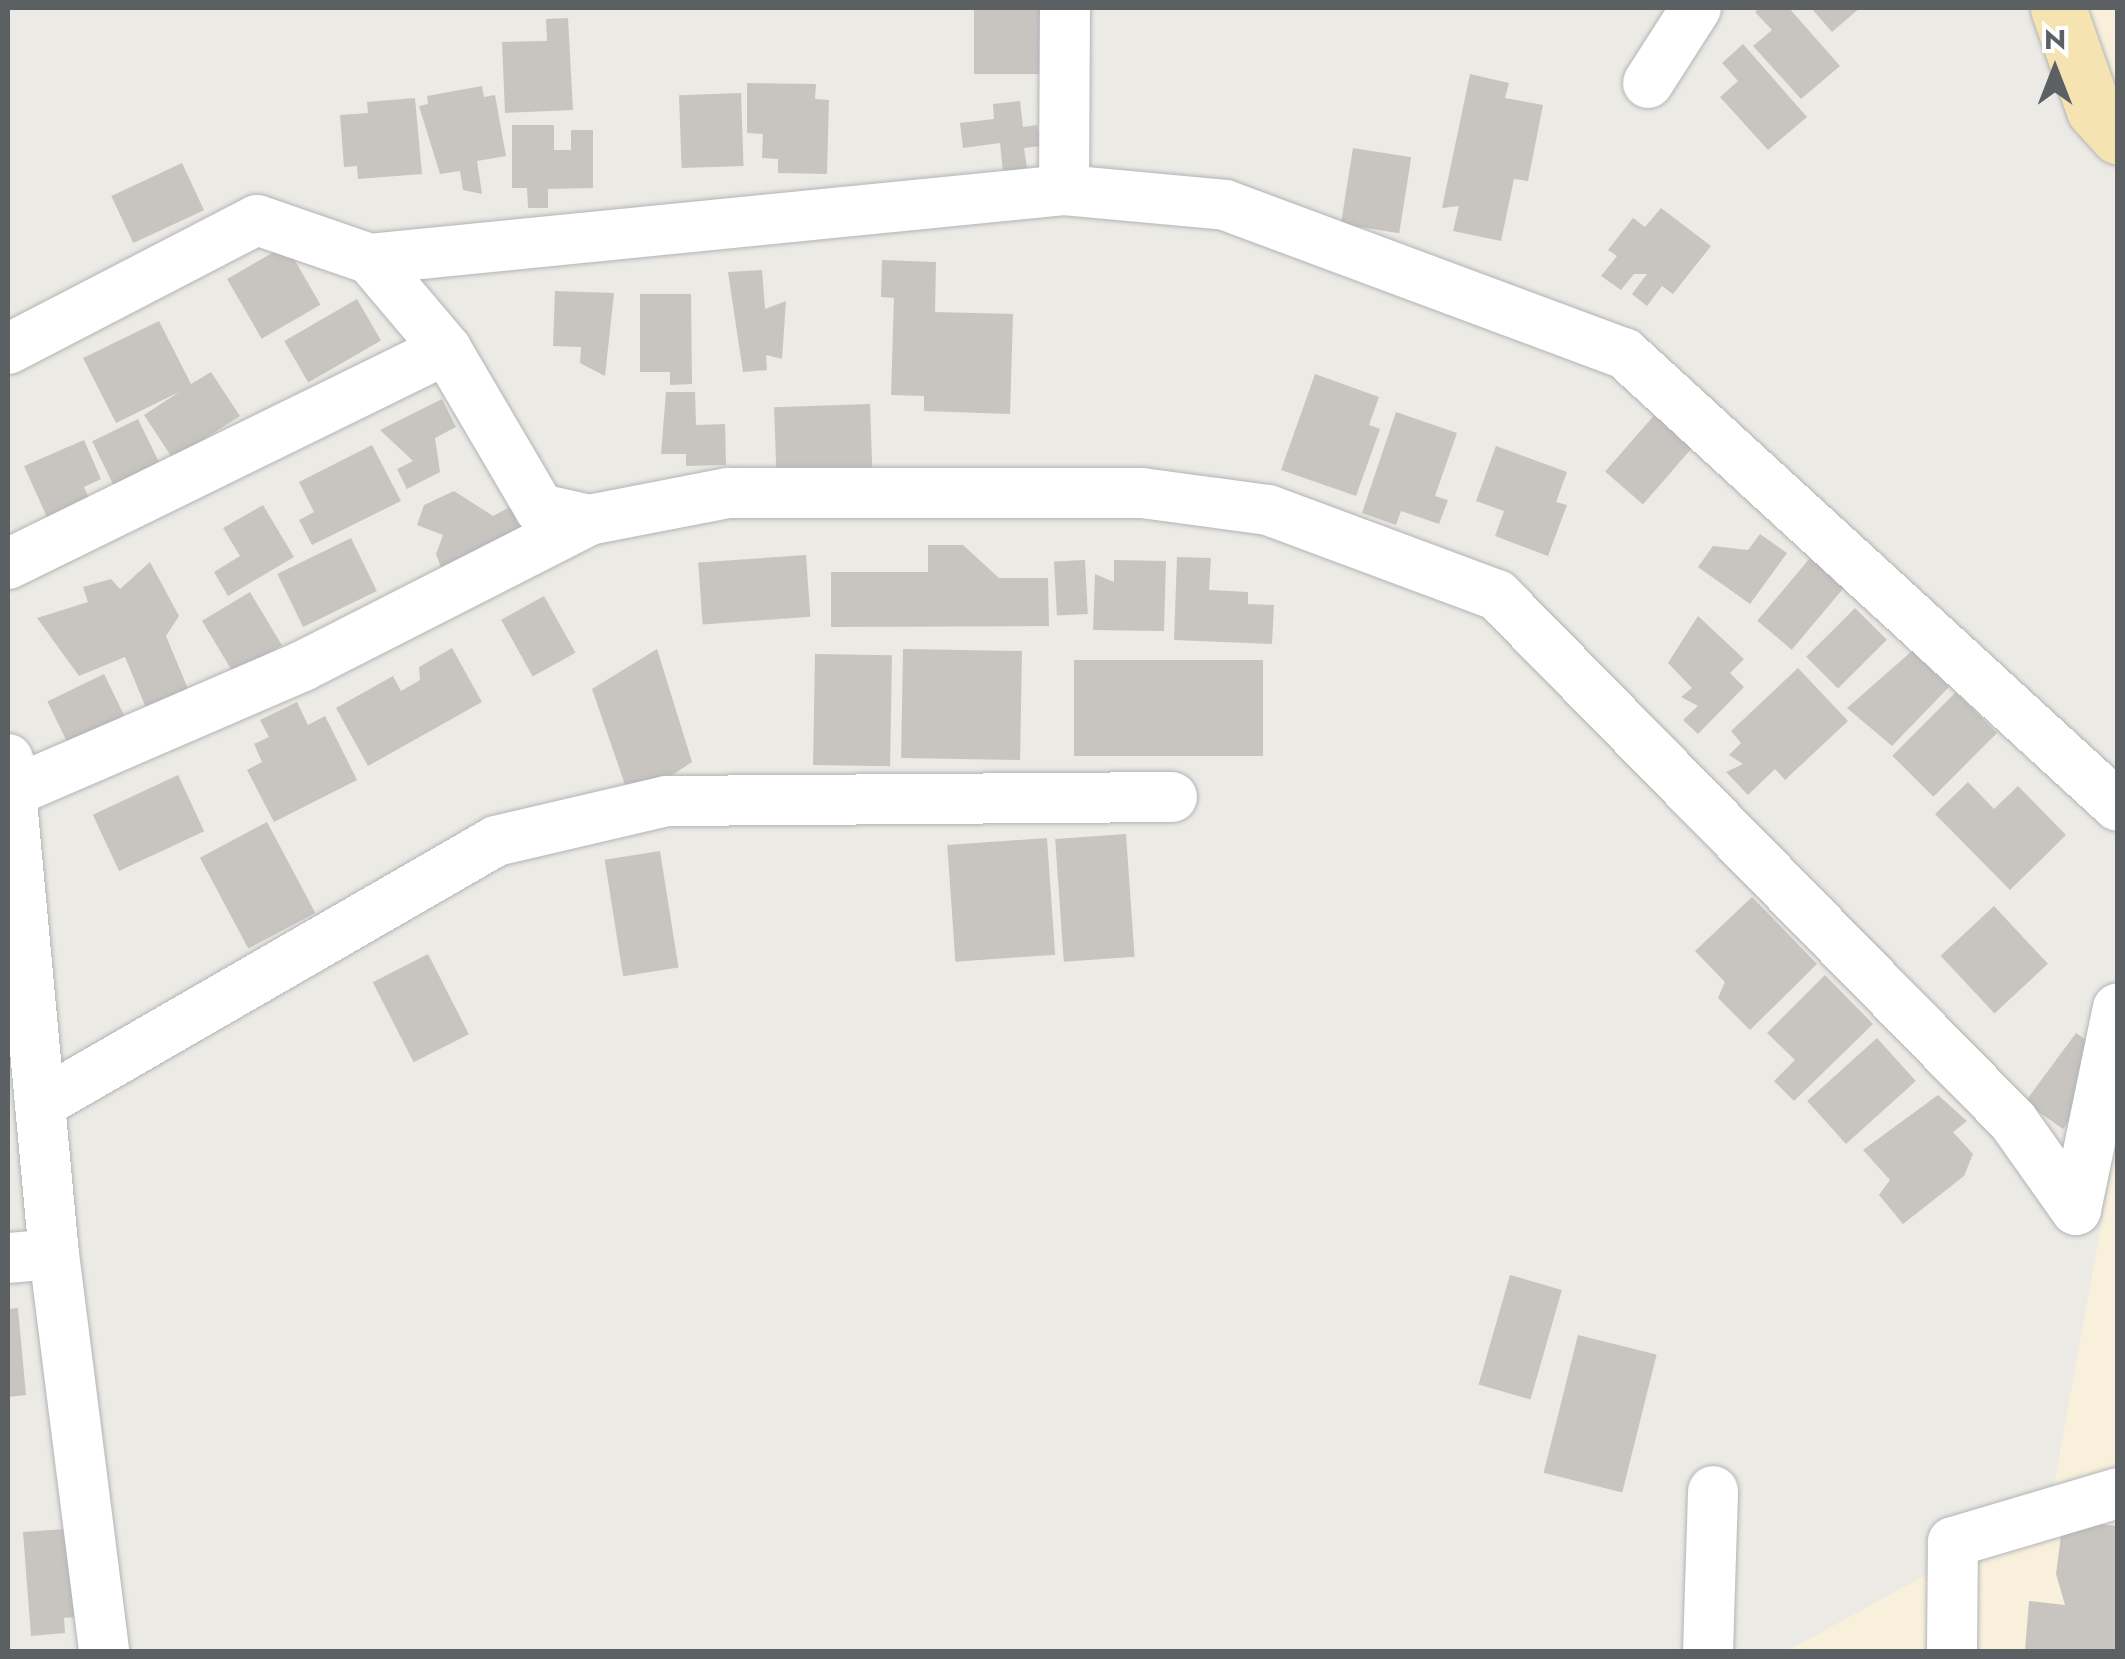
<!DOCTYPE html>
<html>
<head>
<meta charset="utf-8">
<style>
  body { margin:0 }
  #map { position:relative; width:2125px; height:1659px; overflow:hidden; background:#eceae4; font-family:Jost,sans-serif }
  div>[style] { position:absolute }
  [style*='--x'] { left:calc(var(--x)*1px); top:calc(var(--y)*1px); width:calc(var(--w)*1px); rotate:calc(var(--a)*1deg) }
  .commercial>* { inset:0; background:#f9f0dc }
  .building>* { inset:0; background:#c8c5c1; transform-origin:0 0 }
  .roads { filter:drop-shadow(0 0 2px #b1b4b7) drop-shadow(0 0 2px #b1b4b7) }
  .minor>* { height:50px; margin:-25px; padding:0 25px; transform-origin:25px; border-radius:25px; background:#fff }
  .major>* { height:55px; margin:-27.5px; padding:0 27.5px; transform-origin:27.5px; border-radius:27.5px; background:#f5e3b1 }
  span { translate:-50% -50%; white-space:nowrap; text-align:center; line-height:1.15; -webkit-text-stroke:9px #fff; paint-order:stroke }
  .frame { position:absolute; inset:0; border:10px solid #5c6063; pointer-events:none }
  .north { position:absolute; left:2005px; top:20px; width:100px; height:100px; -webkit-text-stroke:8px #fff; paint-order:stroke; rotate:0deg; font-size:28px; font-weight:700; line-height:40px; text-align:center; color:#5c6063 }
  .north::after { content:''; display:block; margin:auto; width:35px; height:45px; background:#5c6063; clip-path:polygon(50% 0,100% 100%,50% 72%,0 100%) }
</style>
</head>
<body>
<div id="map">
  <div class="commercial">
    <i style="clip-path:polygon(2080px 8px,2117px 8px,2117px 94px,2100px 74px)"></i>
    <i style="clip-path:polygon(2117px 1138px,2117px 1651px,1785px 1652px,2050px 1507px)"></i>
  </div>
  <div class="building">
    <i style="left:974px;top:8px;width:67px;height:66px"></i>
    <i style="clip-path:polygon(1760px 8px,1789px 8px,1840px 66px,1801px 99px,1753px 46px,1772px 30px,1755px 12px)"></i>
    <i style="clip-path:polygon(1811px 8px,1860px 8px,1832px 32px)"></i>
    <i style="clip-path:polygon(568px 18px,573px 110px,505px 113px,502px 42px,547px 41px,546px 19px)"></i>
    <i style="clip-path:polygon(1743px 44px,1807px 117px,1768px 150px,1720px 97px,1738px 81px,1722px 63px)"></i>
    <i style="clip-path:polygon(1470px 74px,1509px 83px,1505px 98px,1543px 105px,1528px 181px,1514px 179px,1501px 241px,1453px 231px,1459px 206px,1442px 208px)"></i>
    <i style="clip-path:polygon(747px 83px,816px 84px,815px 99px,829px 100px,827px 174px,778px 173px,778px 159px,762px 158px,763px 134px,747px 133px)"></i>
    <i style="clip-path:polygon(482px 86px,484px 97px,495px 95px,506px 156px,477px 161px,482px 194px,463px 190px,460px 171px,440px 174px,419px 106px,428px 104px,427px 96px)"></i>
    <i style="left:741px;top:93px;width:73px;height:62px;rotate:88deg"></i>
    <i style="clip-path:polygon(415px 98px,422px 174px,358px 179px,357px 166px,344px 167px,340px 115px,368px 113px,367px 102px)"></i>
    <i style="clip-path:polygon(1020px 101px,1023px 127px,1037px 125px,1041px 146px,1024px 148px,1027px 168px,1003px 172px,1000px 143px,963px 148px,960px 123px,994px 119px,993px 104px)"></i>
    <i style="clip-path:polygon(512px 125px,554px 125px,554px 150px,571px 150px,571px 130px,593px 130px,593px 188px,548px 189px,548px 208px,528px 208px,527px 188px,512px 188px)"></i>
    <i style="left:1353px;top:148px;width:59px;height:77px;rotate:9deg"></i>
    <i style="left:182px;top:163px;width:52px;height:78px;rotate:65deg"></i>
    <i style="clip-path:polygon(1661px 208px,1711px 246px,1673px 294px,1662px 286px,1647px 306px,1632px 294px,1647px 274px,1634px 274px,1621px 290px,1601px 276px,1617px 256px,1608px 250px,1633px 218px,1645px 227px)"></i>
    <i style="left:286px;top:245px;width:69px;height:68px;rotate:60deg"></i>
    <i style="clip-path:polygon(882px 260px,936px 262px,935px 312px,1013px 314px,1010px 414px,924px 411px,924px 396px,891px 395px,894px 298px,881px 297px)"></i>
    <i style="clip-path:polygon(762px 270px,765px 309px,786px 301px,782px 359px,766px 355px,767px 370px,743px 372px,728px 272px)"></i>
    <i style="clip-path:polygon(555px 291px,614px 293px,605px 376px,580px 363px,581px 347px,553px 346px)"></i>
    <i style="clip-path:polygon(640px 294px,691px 294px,692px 384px,670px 385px,670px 372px,640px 372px)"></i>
    <i style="left:357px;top:299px;width:48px;height:84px;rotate:60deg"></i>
    <i style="clip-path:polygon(159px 321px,191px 384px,211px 372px,240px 416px,173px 459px,144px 415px,179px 392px,116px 423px,83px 358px)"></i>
    <i style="clip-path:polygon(1315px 374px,1379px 397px,1369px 425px,1380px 429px,1356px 496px,1281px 470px)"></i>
    <i style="clip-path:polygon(666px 392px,695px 392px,696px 425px,725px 424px,726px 465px,686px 466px,686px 454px,661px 454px)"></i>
    <i style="clip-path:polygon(442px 399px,456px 427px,435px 438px,440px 472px,407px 489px,397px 469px,413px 461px,380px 430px)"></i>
    <i style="left:870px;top:404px;width:65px;height:96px;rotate:88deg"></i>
    <i style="clip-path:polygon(1396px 412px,1457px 433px,1435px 496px,1448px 500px,1439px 524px,1401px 511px,1396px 525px,1362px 513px)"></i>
    <i style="left:1657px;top:412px;width:50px;height:79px;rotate:41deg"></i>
    <i style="left:138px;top:419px;width:49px;height:51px;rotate:64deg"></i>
    <i style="clip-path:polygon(84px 440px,101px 479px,84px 487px,93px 507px,51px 526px,24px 466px)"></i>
    <i style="clip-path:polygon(372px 445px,401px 501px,312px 545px,299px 520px,314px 512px,299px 482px)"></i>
    <i style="clip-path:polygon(1496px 446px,1567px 472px,1556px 502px,1567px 505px,1548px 556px,1495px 536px,1504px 511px,1476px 501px)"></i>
    <i style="clip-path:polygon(454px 491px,493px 516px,510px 507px,521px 530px,442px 570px,436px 554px,443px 535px,417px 525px,424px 505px)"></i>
    <i style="clip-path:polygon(263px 505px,294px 557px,228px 596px,214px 572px,240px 556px,223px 528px)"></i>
    <i style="clip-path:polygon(1760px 534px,1787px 553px,1750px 604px,1698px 567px,1713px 546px,1748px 550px)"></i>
    <i style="left:351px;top:538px;width:59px;height:82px;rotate:64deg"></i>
    <i style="clip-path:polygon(928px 545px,963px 545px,999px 578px,1048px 578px,1049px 626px,831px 627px,831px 572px,928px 572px)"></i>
    <i style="left:806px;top:555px;width:62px;height:108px;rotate:86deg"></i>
    <i style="clip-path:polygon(1177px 557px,1211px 558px,1209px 590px,1248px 592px,1248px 604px,1274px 605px,1272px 644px,1174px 640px)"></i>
    <i style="left:1810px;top:558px;width:45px;height:82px;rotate:40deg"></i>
    <i style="left:1085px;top:560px;width:54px;height:31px;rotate:87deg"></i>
    <i style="clip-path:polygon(1114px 560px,1166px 561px,1164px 631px,1093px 630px,1095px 574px,1114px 582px)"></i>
    <i style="clip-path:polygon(150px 562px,179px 616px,166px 636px,191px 696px,148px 713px,125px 657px,79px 676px,37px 618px,88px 602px,83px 587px,111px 579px,120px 589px)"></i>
    <i style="left:250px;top:592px;width:62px;height:56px;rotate:59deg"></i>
    <i style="left:544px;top:596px;width:65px;height:49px;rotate:61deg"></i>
    <i style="left:1855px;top:608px;width:45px;height:69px;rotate:45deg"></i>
    <i style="clip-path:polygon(1698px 616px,1744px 659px,1730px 673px,1744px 687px,1698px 734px,1683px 720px,1698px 706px,1681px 697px,1692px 688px,1668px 663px)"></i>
    <i style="clip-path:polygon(452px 648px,482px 702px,368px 766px,336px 708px,393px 676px,401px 691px,420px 680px,419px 667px)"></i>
    <i style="clip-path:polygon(657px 649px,692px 762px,631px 802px,592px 689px)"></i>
    <i style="left:903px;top:649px;width:119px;height:109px;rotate:1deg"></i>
    <i style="clip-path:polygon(1912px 651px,1949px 687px,1892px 746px,1847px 708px)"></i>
    <i style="left:815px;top:654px;width:77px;height:111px;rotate:1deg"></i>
    <i style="left:1263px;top:660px;width:96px;height:189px;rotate:90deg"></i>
    <i style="clip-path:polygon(1798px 668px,1848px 721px,1785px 780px,1775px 769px,1748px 795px,1726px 772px,1743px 764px,1729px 755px,1741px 743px,1731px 731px)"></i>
    <i style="left:104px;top:674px;width:52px;height:63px;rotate:64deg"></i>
    <i style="left:1956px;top:692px;width:58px;height:90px;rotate:45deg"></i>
    <i style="clip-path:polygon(297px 702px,308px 725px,325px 716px,357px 780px,274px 822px,247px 770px,262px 762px,254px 744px,269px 737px,260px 720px)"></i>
    <i style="left:178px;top:775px;width:62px;height:94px;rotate:65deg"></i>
    <i style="clip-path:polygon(1968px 782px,1994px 809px,2018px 786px,2066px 835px,2010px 890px,1935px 814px)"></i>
    <i style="left:267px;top:822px;width:103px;height:76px;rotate:62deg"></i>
    <i style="left:1126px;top:834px;width:123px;height:71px;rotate:86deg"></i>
    <i style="left:1047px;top:838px;width:117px;height:100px;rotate:86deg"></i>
    <i style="left:660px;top:851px;width:118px;height:56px;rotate:81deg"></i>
    <i style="clip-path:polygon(1752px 897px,1817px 964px,1750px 1030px,1718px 998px,1725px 982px,1695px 951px)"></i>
    <i style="left:1994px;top:906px;width:79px;height:73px;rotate:47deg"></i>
    <i style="left:428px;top:954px;width:90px;height:62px;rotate:63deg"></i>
    <i style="clip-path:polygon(1825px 975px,1873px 1024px,1794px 1101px,1774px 1081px,1795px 1060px,1767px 1033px)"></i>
    <i style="clip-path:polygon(2076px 1033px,2105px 1053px,2099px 1079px,2063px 1129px,2025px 1102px)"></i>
    <i style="left:1877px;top:1038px;width:58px;height:94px;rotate:48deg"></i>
    <i style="clip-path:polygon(1938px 1095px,1967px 1121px,1953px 1132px,1973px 1154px,1964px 1176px,1903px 1224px,1879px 1195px,1890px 1180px,1863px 1150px)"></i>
    <i style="left:1510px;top:1275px;width:54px;height:114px;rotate:16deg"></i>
    <i style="clip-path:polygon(18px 1308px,26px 1395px,8px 1397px,8px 1309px)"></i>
    <i style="left:1578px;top:1335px;width:81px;height:142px;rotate:14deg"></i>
    <i style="clip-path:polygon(2063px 1520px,2118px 1526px,2118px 1652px,2025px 1650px,2029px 1601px,2065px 1605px,2056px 1574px)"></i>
    <i style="clip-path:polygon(79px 1528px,85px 1616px,64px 1618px,65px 1633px,31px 1636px,23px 1532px)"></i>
  </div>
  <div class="roads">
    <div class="minor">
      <i style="--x:1648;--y:83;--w:89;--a:-57.4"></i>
      <i style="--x:1064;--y:190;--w:182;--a:-89.7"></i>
      <i style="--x:370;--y:259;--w:118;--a:49.8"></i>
      <i style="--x:446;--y:349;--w:186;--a:59.6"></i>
      <i style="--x:540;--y:509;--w:50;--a:12.7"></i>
      <i style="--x:8;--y:349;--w:280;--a:-27.4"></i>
      <i style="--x:257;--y:220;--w:120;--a:19"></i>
      <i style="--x:370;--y:259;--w:697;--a:-5.68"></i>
      <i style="--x:1064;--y:190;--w:162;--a:5.3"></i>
      <i style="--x:1225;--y:205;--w:426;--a:20.4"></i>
      <i style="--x:1624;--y:353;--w:670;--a:42.52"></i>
      <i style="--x:8;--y:564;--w:488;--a:-26.1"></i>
      <i style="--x:8;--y:759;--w:497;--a:84.7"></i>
      <i style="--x:54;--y:1254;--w:401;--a:82.8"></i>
      <i style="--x:14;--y:791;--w:315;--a:-23.4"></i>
      <i style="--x:303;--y:666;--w:321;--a:-27"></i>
      <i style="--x:589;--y:520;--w:142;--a:-11"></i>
      <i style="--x:728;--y:493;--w:414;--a:0"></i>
      <i style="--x:1142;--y:493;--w:127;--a:7.7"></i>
      <i style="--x:1268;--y:510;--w:244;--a:20.4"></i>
      <i style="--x:1497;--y:595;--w:737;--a:45.55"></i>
      <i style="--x:2013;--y:1121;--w:109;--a:54.7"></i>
      <i style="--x:40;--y:1104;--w:526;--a:-29.97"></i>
      <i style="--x:496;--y:841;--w:175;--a:-13.2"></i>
      <i style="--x:666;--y:801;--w:506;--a:-0.45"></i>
      <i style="--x:2076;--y:1210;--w:206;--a:-78.3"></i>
      <i style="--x:8;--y:1258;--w:46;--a:-5"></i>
      <i style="--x:1708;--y:1652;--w:161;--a:-88.2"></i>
      <i style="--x:1952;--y:1652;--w:110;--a:-89.5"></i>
      <i style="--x:1953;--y:1542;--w:172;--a:-16.5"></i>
    </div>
    <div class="major">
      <i style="--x:2058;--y:8;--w:108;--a:70.6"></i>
      <i style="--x:2094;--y:110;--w:36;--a:48"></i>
    </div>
  </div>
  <div class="frame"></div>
  <div class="north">N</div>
</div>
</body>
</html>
